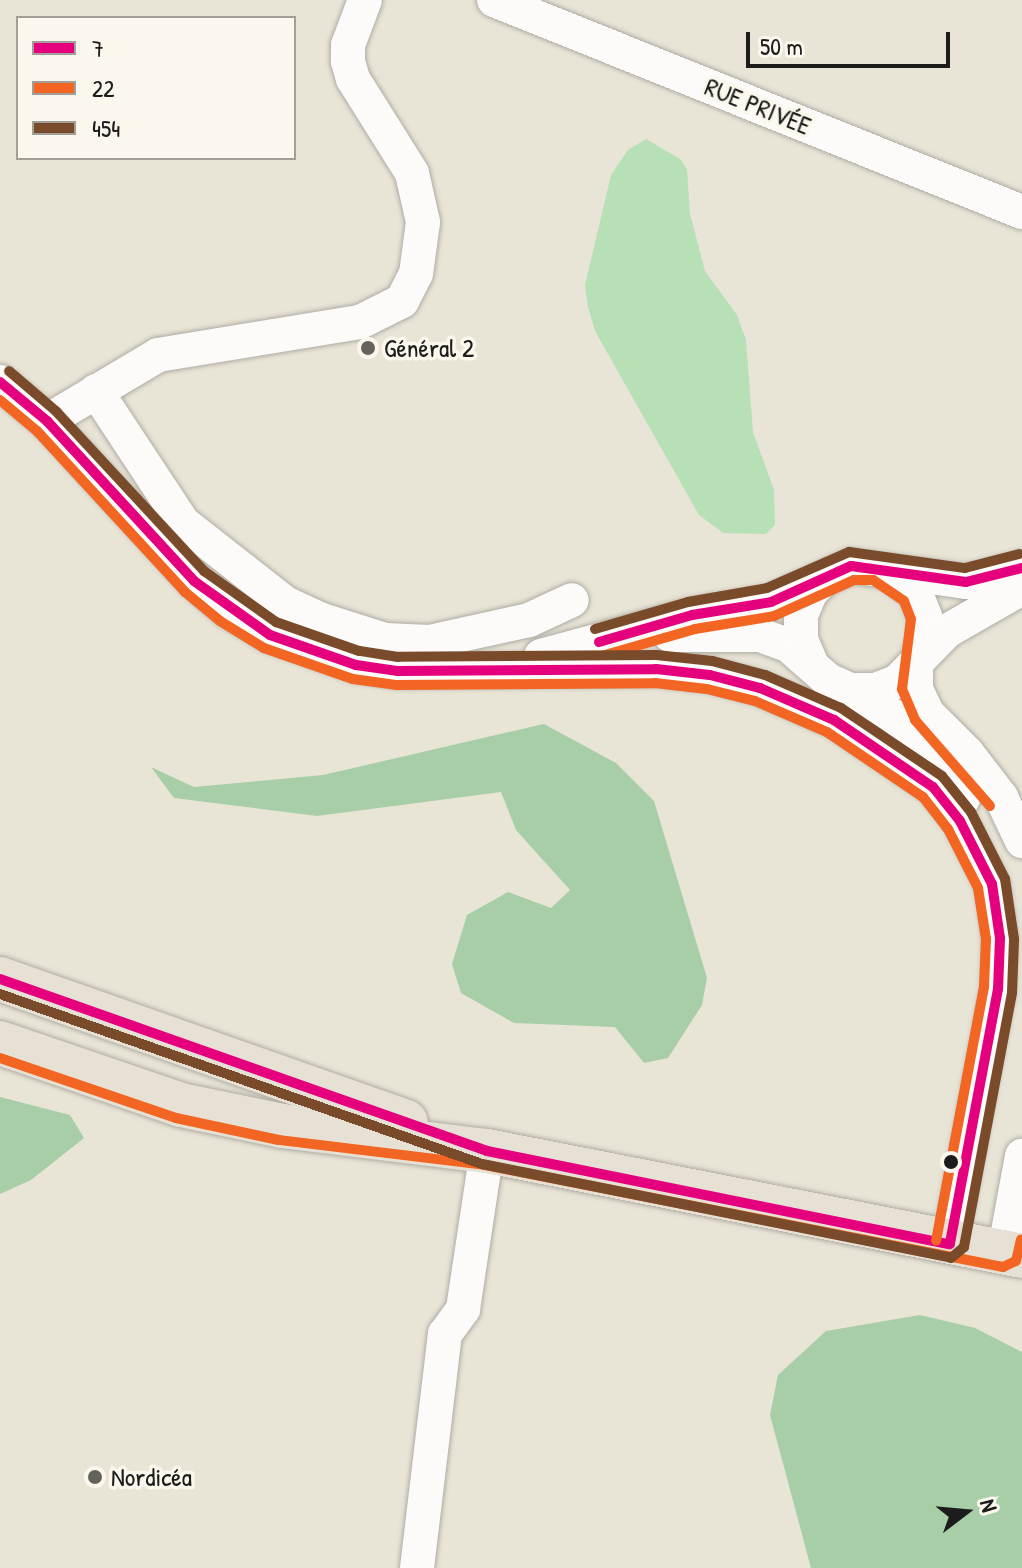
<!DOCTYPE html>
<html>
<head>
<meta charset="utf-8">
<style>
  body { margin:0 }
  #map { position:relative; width:1022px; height:1568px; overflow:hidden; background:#e8e4d6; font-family:"Patrick Hand",sans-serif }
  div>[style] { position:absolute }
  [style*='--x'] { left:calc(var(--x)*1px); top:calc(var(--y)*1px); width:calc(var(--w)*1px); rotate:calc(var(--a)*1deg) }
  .green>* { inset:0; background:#b7e0b6 }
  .forest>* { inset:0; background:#a8cea8 }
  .roads { filter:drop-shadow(0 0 2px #afaca4) drop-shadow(0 0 2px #afaca4) }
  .minor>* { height:34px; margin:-17px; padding:0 17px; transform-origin:17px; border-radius:17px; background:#fcfbf9 }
  .major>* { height:44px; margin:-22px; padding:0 22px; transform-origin:22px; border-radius:22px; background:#e6e1d4 }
  .bus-1>* { height:10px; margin:-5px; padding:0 5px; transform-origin:5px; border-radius:5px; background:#e5007d }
  .bus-2>* { height:10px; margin:-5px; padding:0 5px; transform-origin:5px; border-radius:5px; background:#f26522 }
  .bus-3>* { height:10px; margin:-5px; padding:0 5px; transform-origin:5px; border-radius:5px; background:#7a4b2a }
  .dots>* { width:22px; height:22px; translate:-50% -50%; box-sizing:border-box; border:4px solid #fbf7ec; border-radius:50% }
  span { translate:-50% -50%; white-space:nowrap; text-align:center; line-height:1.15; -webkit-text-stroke:7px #fbf7ec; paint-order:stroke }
  .street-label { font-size:26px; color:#1c1c1c }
  .poi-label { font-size:26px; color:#1c1c1c }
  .left { translate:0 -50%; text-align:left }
  .legend { position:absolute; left:16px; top:16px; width:280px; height:144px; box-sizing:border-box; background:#fbf7ec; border:2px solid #a29f99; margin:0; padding:10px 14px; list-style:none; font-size:24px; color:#1c1c1c }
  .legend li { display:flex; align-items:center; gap:16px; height:40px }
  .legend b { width:40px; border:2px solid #a29f99 }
  .north { position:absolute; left:926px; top:1472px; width:80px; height:80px; -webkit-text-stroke:6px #fbf7ec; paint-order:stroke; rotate:74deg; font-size:22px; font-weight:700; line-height:32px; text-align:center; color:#1c1c1c }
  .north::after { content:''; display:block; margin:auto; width:28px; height:36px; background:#1c1c1c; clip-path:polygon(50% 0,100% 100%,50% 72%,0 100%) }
  .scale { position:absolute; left:746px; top:32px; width:204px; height:36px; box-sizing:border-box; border:4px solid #1c1c1c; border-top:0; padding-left:10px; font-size:24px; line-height:28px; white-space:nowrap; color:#1c1c1c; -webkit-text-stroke:6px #fbf7ec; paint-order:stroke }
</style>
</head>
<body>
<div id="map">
  <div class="green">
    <i style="clip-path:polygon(646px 139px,680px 159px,687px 169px,690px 214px,705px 271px,737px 315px,746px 340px,753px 432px,774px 490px,775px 525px,766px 534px,723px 533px,699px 515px,595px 331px,588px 307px,585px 285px,611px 175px,628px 150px)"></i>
  </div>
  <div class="forest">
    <i style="clip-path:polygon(544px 724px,616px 763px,654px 801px,707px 978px,702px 1005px,668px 1058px,644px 1063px,615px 1027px,514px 1023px,461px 993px,452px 964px,467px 915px,508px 892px,551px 908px,570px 890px,516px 830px,501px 792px,317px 816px,174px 798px,151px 767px,194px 787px,323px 775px)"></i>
    <i style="clip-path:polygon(0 1097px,70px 1115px,84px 1138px,31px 1180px,0 1194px)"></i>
    <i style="clip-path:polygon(920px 1315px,975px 1328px,1022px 1352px,1022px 1568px,811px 1568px,770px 1415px,778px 1375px,826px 1331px)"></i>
  </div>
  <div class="roads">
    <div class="minor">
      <i style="--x:494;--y:0;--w:569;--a:21.88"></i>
      <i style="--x:0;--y:382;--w:61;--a:39.7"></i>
      <i style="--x:47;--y:421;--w:217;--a:47.4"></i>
      <i style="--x:194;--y:581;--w:45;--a:40.5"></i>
      <i style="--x:228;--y:610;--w:49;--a:30.8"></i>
      <i style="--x:270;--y:635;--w:91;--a:19.2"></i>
      <i style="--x:356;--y:665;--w:41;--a:8.3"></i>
      <i style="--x:397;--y:671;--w:259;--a:-0.4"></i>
      <i style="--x:656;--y:669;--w:54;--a:6.3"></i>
      <i style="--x:710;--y:675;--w:52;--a:14.6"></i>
      <i style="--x:760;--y:688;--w:81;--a:23.4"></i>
      <i style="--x:834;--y:720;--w:120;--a:34.1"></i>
      <i style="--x:933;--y:787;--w:43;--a:51.5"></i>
      <i style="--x:960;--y:821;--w:71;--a:63.1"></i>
      <i style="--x:992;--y:884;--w:55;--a:81.6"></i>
      <i style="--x:1000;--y:938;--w:51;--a:92.2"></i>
      <i style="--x:998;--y:989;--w:259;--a:100.7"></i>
      <i style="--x:96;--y:391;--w:158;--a:56.6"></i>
      <i style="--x:183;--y:523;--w:130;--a:38.1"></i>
      <i style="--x:285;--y:603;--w:41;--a:24.7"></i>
      <i style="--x:322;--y:620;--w:66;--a:17.6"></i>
      <i style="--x:385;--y:640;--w:44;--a:2.6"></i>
      <i style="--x:429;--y:642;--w:102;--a:-12.4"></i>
      <i style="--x:529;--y:620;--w:47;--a:-24.9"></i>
      <i style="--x:47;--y:421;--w:129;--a:-30.7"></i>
      <i style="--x:158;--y:355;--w:205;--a:-9.3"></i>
      <i style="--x:360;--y:322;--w:47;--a:-26.6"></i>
      <i style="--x:402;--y:301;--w:30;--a:-63"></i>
      <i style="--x:416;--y:274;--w:52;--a:-82.3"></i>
      <i style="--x:423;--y:222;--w:50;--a:-102.7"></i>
      <i style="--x:412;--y:173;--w:111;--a:-122.1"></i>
      <i style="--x:353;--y:79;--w:19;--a:-106"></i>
      <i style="--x:348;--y:61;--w:16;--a:-90"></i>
      <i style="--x:348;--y:45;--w:48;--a:-69.3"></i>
      <i style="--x:887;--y:571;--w:36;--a:37"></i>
      <i style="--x:916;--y:593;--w:25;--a:69"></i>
      <i style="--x:925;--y:616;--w:25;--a:90"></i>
      <i style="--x:925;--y:641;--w:25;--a:111"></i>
      <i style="--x:916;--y:664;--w:25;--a:90"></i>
      <i style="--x:916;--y:689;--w:26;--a:65"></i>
      <i style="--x:927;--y:713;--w:57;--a:45"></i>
      <i style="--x:967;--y:753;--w:56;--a:52.3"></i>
      <i style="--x:1001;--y:797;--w:49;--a:64.5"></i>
      <i style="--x:670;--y:635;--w:90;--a:0"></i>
      <i style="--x:760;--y:635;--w:30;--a:20"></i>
      <i style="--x:788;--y:645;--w:53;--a:41.2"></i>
      <i style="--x:828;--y:680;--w:24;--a:24"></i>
      <i style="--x:850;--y:690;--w:25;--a:0"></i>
      <i style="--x:875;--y:690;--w:25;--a:-21"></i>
      <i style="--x:898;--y:681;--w:70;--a:-45.6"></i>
      <i style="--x:947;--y:631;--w:86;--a:-29.8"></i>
      <i style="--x:541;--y:656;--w:156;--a:-15.2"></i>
      <i style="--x:692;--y:615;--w:80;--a:-9.3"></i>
      <i style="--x:771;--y:602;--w:88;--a:-24.2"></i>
      <i style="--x:851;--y:566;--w:116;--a:7.9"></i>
      <i style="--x:966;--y:582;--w:58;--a:-14"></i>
      <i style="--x:811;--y:663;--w:25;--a:-113"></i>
      <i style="--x:801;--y:640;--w:25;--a:-90"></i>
      <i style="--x:801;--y:615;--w:25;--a:-67"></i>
      <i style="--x:811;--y:592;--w:21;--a:-45"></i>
      <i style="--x:850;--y:690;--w:50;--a:31.2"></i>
      <i style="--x:893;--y:716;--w:50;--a:42.6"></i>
      <i style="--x:930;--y:750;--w:59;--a:56"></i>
      <i style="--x:1004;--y:1253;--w:99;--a:-79.5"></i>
      <i style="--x:417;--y:1568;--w:236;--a:-83.2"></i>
      <i style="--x:445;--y:1334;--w:31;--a:-54"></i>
      <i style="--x:463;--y:1309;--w:160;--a:-81.4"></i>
    </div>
    <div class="major">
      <i style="--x:0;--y:979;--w:430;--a:19.4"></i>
      <i style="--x:0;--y:1043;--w:191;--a:18.9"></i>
      <i style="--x:181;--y:1105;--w:103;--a:11.7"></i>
      <i style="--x:282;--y:1126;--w:207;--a:7"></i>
      <i style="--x:487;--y:1151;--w:545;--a:11.1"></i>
    </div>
  </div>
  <div class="bus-1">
    <i style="--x:0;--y:382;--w:61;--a:39.7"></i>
    <i style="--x:47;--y:421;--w:217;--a:47.4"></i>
    <i style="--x:194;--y:581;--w:93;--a:35.4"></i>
    <i style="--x:270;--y:635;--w:91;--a:19.2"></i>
    <i style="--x:356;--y:665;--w:41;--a:8.3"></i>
    <i style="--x:397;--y:671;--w:259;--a:-0.4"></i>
    <i style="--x:656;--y:669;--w:54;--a:6.3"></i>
    <i style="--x:710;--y:675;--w:52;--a:14.6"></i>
    <i style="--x:760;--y:688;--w:81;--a:23.4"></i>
    <i style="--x:834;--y:720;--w:120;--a:34.1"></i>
    <i style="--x:933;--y:787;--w:43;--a:51.5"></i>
    <i style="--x:960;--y:821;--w:71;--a:63.1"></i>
    <i style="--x:992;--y:884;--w:55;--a:81.6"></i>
    <i style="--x:1000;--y:938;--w:51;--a:92.2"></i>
    <i style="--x:998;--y:989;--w:259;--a:100.7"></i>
    <i style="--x:599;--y:642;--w:97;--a:-16.2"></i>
    <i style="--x:692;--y:615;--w:80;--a:-9.3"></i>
    <i style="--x:771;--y:602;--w:88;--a:-24.2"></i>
    <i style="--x:851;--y:566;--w:116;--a:7.9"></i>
    <i style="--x:966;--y:582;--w:58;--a:-14"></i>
    <i style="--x:0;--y:979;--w:516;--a:19.45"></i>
    <i style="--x:487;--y:1151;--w:472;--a:11.4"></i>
  </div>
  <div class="bus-2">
    <i style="--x:0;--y:400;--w:48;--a:40"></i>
    <i style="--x:37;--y:431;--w:219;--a:47.4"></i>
    <i style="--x:185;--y:592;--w:45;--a:39.6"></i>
    <i style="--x:220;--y:621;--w:52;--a:31.5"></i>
    <i style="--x:264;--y:648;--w:94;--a:19.2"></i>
    <i style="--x:353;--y:679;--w:43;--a:7.9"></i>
    <i style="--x:396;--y:685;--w:259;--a:-0.4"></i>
    <i style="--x:655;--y:683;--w:52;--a:6.6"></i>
    <i style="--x:707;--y:689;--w:49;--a:14"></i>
    <i style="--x:755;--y:701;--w:78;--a:23.3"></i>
    <i style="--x:827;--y:732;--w:116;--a:34.1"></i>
    <i style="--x:923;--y:797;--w:41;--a:52"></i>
    <i style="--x:948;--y:829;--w:66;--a:63"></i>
    <i style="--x:978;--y:888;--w:52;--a:81.1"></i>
    <i style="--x:986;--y:939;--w:48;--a:92.4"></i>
    <i style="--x:984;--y:987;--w:258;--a:100.7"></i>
    <i style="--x:605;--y:655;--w:94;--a:-16.1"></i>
    <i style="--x:695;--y:629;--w:80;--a:-9.3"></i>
    <i style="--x:774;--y:616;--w:88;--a:-24.2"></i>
    <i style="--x:854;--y:580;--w:19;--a:0"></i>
    <i style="--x:873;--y:580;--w:37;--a:34"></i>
    <i style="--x:904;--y:601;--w:19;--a:69"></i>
    <i style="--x:911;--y:619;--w:71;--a:97.3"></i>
    <i style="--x:902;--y:689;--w:34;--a:67"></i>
    <i style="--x:915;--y:720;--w:114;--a:48.9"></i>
    <i style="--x:0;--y:1058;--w:186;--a:18.8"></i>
    <i style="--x:176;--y:1118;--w:105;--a:12.1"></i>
    <i style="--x:279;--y:1140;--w:208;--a:6.9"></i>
    <i style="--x:485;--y:1165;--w:528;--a:11.14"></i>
    <i style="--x:1003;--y:1267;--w:14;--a:-25"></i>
    <i style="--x:1016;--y:1261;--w:22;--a:-77"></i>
  </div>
  <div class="bus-3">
    <i style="--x:595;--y:629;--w:97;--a:-16.2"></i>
    <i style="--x:688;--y:602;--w:80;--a:-10"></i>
    <i style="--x:767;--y:588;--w:90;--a:-23.7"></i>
    <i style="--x:849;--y:552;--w:117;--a:7.9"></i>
    <i style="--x:965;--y:568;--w:56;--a:-14.5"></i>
    <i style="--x:0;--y:994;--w:511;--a:19.43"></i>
    <i style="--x:482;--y:1164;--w:478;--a:11.3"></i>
    <i style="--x:951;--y:1258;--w:17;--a:-40"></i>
    <i style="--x:964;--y:1247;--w:259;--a:-79.3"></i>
    <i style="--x:1012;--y:992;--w:53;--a:-87.8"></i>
    <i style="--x:1014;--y:939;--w:61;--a:-98.5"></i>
    <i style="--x:1005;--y:879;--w:75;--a:-116.9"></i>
    <i style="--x:971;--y:812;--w:46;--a:-128.9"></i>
    <i style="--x:942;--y:776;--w:122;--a:-146"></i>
    <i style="--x:841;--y:708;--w:83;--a:-156.5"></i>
    <i style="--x:765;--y:675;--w:55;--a:-165.2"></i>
    <i style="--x:712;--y:661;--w:56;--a:-173.9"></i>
    <i style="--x:656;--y:655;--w:258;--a:179.6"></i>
    <i style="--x:398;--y:657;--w:39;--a:-171"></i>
    <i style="--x:359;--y:651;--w:88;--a:-160.7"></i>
    <i style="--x:276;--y:622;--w:88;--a:-144.7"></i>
    <i style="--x:204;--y:571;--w:217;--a:-132.8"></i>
    <i style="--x:57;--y:412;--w:63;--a:-139.5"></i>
  </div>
  <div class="dots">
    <i style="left:368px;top:348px;background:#63625d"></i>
    <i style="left:951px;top:1162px;background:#1c1c1c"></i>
    <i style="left:95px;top:1477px;background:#63625d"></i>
  </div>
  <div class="street-label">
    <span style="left:758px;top:106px;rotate:22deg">RUE PRIVÉE</span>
  </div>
  <div class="poi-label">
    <span class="left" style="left:384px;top:348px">Général 2</span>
    <span class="left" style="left:111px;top:1477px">Nordicéa</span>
  </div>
  <ul class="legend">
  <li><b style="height:10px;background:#e5007d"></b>7</li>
  <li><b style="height:10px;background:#f26522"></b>22</li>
  <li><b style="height:10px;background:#7a4b2a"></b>454</li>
  </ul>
  <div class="north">N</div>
  <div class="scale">50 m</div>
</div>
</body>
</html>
